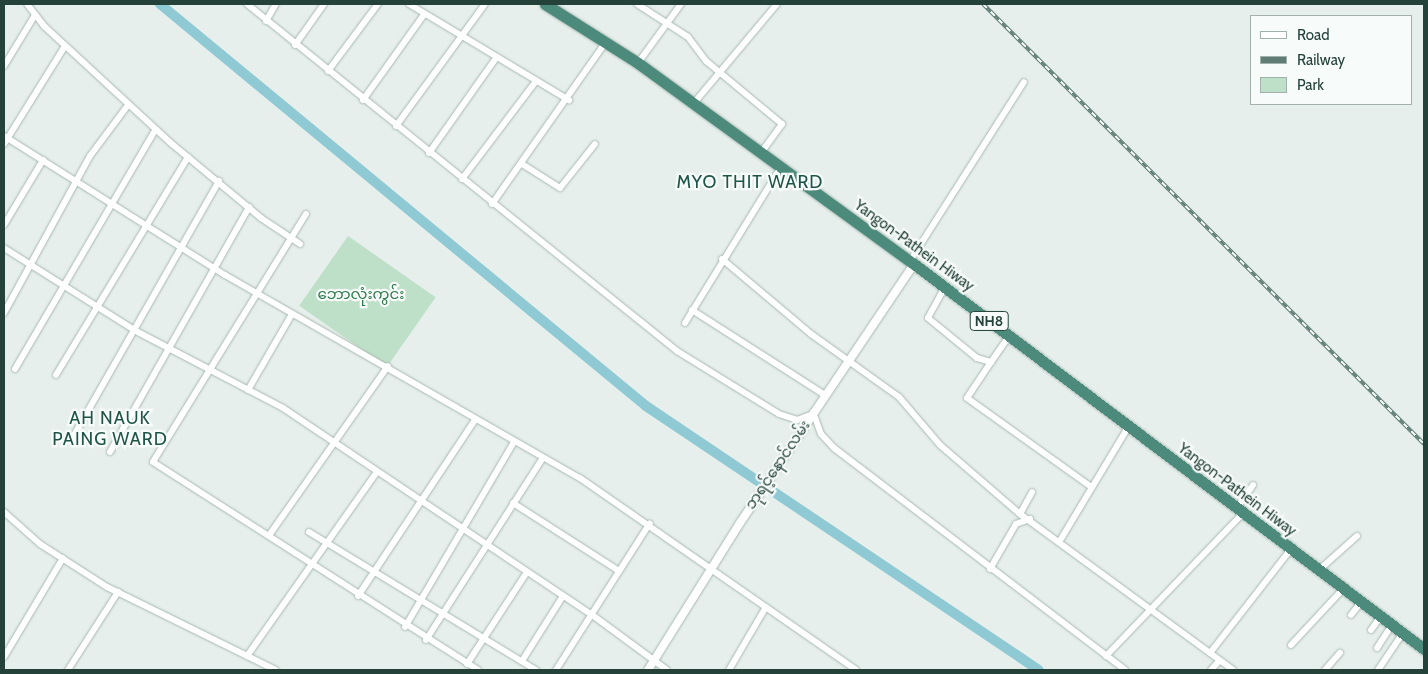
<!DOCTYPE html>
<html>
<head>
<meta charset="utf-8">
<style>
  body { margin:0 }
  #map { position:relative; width:1428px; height:674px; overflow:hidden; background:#e6efeb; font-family:Cabin,"Noto Sans Myanmar",sans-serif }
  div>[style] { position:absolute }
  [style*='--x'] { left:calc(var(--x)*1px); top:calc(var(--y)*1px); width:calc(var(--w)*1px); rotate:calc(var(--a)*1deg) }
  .green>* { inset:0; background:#bfe0c8; transform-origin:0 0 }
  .river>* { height:10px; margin:-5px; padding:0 5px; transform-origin:5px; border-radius:5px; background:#8ec9d4 }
  .roads { filter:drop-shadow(0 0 1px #a8b8b2) drop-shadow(0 0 1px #a8b8b2) }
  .minor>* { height:6px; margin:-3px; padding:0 3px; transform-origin:3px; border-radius:3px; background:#fff }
  .tertiary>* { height:8px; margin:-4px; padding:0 4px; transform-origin:4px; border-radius:4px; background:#fff }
  .trunk>* { height:11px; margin:-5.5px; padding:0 5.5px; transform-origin:5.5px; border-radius:5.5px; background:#4c8a7c }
  .rail>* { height:4px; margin-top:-2px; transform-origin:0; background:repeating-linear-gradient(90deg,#f7fbf9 0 5.5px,#5f7d75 0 11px); box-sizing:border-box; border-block:1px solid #5f7d75 }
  span { translate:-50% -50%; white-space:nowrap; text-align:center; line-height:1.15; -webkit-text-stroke:4.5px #f7fbf9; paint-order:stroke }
  .shield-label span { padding:1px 4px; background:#f7fbf9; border:1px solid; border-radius:4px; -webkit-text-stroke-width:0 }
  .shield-label { font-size:14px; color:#24423a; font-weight:700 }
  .street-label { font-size:15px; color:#24423a }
  .park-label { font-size:15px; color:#2d7a4b }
  .quarter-label { font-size:18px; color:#1f5548; letter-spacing:1px }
  .frame { position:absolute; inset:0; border:5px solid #24423a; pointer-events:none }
  .legend { position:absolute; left:1250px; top:15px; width:162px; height:90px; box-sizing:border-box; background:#f7fbf9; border:1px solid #a3b1ad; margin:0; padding:6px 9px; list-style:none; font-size:15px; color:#24423a }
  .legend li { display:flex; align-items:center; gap:10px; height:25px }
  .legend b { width:25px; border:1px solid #a3b1ad }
</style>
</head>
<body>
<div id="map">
  <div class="green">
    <i style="left:348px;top:236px;width:107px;height:85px;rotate:35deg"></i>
  </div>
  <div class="river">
    <i style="--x:160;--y:4;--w:631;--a:39.6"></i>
    <i style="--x:646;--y:406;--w:473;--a:33.9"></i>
  </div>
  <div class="roads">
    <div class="minor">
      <i style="--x:27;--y:4;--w:28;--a:52"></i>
      <i style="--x:44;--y:26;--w:174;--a:42.7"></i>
      <i style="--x:172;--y:144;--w:116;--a:39.7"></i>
      <i style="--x:261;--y:218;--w:47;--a:33.7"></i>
      <i style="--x:247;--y:4;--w:553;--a:38.9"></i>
      <i style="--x:677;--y:351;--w:120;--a:31.7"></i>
      <i style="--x:779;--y:414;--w:19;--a:18"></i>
      <i style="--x:797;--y:420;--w:15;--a:-20"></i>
      <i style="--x:409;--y:4;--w:187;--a:31"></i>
      <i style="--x:637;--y:4;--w:61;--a:32.9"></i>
      <i style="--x:688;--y:37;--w:30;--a:53"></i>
      <i style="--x:706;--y:61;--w:99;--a:39.7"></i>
      <i style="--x:782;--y:124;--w:36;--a:126"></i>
      <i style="--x:266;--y:21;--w:20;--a:-60"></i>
      <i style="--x:295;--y:45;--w:50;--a:-54.7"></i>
      <i style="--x:638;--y:63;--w:73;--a:-53.9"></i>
      <i style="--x:4;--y:66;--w:60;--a:-58.7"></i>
      <i style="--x:328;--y:71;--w:84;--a:-53.3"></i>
      <i style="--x:363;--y:100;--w:103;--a:-54.5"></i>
      <i style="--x:694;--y:103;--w:129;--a:-50"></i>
      <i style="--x:396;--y:126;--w:151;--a:-53.9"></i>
      <i style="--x:4;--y:136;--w:261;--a:32.2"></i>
      <i style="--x:225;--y:275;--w:409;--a:29.8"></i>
      <i style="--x:580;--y:478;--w:336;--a:34.8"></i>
      <i style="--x:4;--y:144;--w:115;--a:-58.1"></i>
      <i style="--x:429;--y:153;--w:116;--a:-54.8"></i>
      <i style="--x:522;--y:164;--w:45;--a:32.3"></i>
      <i style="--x:560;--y:188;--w:56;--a:-51.5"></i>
      <i style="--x:462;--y:179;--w:123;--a:-52.9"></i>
      <i style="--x:492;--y:204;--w:198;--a:-54.9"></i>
      <i style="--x:306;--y:214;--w:291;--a:121.7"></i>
      <i style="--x:153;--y:462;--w:386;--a:32.6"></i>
      <i style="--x:4;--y:225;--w:76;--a:-59"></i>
      <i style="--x:4;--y:248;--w:154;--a:32.2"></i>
      <i style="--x:134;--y:330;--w:168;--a:27.6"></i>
      <i style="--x:283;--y:408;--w:371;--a:33.8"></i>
      <i style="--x:591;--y:614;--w:94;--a:36.4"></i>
      <i style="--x:722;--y:259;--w:116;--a:40.1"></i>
      <i style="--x:811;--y:334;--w:108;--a:35.6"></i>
      <i style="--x:899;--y:397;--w:63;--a:49.5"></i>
      <i style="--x:940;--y:445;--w:106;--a:40.8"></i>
      <i style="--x:1020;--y:514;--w:264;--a:36.2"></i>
      <i style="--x:910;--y:261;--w:212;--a:-57.5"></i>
      <i style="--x:945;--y:287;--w:35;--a:119"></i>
      <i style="--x:928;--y:318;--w:63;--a:39.2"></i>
      <i style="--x:977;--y:358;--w:15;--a:16"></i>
      <i style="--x:991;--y:362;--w:32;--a:-55"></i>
      <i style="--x:692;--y:310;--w:158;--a:32.6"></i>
      <i style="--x:4;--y:313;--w:179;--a:-61.3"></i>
      <i style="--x:90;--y:156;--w:64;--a:-53.3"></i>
      <i style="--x:685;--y:323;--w:183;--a:-58.4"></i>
      <i style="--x:991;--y:362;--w:43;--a:123.7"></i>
      <i style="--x:967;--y:398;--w:151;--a:35.6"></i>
      <i style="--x:15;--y:369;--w:278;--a:-59.6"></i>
      <i style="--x:56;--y:375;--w:255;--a:-58.8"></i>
      <i style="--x:248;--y:390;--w:88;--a:-59.9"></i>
      <i style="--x:813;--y:412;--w:23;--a:70"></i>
      <i style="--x:821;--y:434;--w:19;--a:47"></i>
      <i style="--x:834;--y:448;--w:366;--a:37.3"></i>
      <i style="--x:73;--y:437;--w:295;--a:-60.3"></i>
      <i style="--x:110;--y:452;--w:282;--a:-60.4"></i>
      <i style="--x:513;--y:503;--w:126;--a:32.7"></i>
      <i style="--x:1237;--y:508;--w:28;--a:-55"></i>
      <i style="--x:4;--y:512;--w:48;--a:41.6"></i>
      <i style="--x:40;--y:544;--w:80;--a:32.7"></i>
      <i style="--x:107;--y:587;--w:188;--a:26.2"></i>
      <i style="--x:1020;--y:514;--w:25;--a:-61"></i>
      <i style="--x:309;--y:532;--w:266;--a:31.3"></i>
      <i style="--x:270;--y:534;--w:205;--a:-54.9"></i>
      <i style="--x:1061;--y:539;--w:132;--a:-59"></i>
      <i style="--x:990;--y:569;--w:52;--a:-60"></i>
      <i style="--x:1016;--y:524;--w:15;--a:-20"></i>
      <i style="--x:1319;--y:570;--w:51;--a:-41.8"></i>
      <i style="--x:358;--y:596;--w:211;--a:-56.4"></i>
      <i style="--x:1351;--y:615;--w:16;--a:-52"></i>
      <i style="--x:405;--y:627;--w:215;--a:-59.5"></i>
      <i style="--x:1371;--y:630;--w:17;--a:-54"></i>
      <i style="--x:426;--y:640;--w:216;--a:-57.3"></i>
      <i style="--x:1291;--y:645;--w:78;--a:-47.1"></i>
      <i style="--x:1377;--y:648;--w:27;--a:-57"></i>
      <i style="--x:1210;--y:653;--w:132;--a:-52.1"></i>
      <i style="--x:247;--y:656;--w:225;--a:-54.8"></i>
      <i style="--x:1106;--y:656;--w:198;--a:-46.2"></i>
      <i style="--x:4;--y:657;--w:115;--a:-59.2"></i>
      <i style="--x:522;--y:661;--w:77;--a:-57.8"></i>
      <i style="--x:467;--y:664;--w:110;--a:-56.9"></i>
      <i style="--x:68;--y:670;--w:93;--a:-57.3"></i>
      <i style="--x:556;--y:670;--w:174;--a:-57.4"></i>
      <i style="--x:729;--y:670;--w:73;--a:-59.6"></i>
      <i style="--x:1211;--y:670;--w:13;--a:-48"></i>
      <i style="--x:1325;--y:670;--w:23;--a:-49"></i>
      <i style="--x:1378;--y:670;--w:45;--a:-56"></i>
    </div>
    <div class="tertiary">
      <i style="--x:648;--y:670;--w:173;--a:-58"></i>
      <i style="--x:740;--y:523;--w:312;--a:-56.1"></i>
    </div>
    <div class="trunk">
      <i style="--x:545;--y:4;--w:110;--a:32.4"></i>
      <i style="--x:638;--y:63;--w:341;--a:36.1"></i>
      <i style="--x:914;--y:264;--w:639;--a:37.05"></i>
    </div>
  </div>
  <div class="rail">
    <i style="--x:983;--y:4;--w:623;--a:44.93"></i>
  </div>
  <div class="shield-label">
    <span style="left:989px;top:321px">NH8</span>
  </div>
  <div class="street-label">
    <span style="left:914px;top:246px;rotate:36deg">Yangon-Pathein Hiway</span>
    <span style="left:778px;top:465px;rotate:-56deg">ဘုရင့်နောင်လမ်း</span>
    <span style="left:1237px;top:490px;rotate:37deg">Yangon-Pathein Hiway</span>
  </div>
  <div class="park-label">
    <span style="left:361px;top:295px">ဘောလုံးကွင်း</span>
  </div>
  <div class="quarter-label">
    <span style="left:750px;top:182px">MYO THIT WARD</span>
    <span style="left:110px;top:429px">AH NAUK<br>PAING WARD</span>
  </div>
  <div class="frame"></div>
  <ul class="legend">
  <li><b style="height:6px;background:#fff"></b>Road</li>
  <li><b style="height:6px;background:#5f7d75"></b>Railway</li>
  <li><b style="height:14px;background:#bfe0c8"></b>Park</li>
  </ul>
</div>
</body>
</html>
